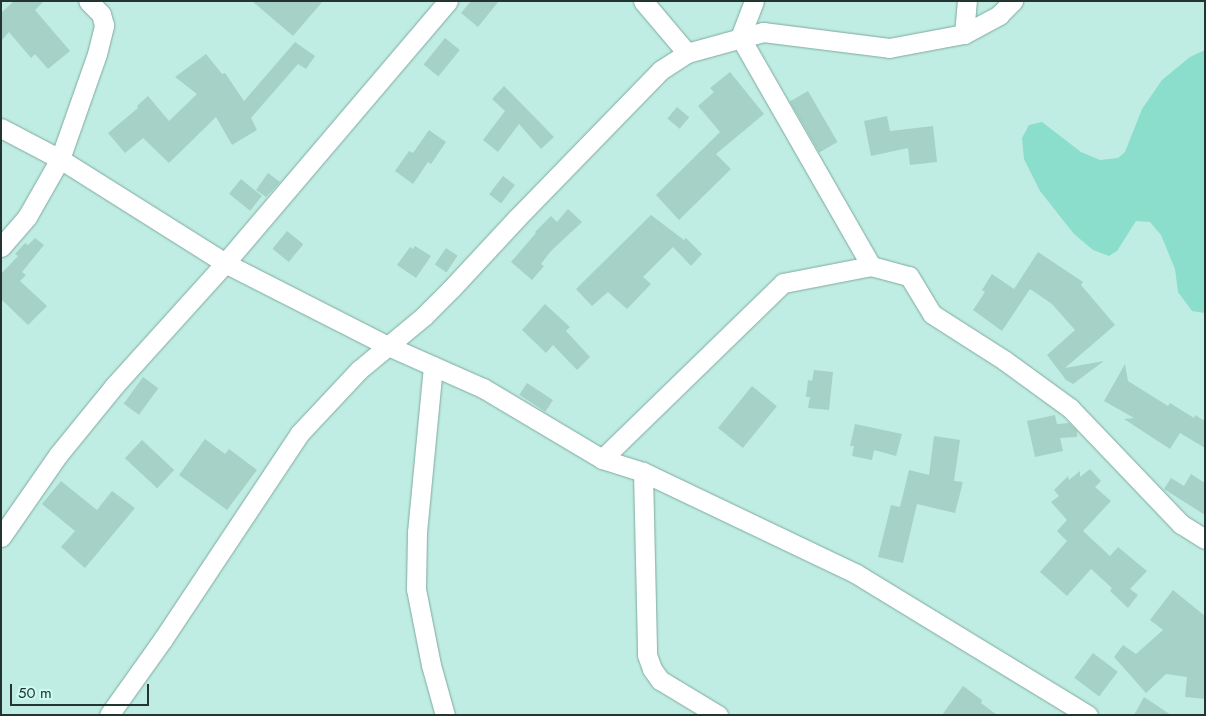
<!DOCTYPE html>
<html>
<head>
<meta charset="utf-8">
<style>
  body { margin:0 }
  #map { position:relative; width:1206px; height:716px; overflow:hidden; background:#c0ede3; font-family:Jost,sans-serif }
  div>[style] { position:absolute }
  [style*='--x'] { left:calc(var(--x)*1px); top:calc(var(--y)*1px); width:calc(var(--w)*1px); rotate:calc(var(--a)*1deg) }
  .water>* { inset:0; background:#8bddcc }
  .building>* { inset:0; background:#a5d1c7; transform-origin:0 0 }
  .roads { filter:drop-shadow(0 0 1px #7ea9a0) drop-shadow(0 0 1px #7ea9a0) }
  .street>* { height:19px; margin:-9.5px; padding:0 9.5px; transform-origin:9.5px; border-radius:9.5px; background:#fff }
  span { translate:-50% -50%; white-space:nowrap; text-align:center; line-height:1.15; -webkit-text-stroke:4.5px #cdfbf0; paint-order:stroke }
  .frame { position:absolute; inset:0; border:2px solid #233531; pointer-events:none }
  .scale { position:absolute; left:10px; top:684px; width:139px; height:22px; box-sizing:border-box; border:2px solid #233531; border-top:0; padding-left:6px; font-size:15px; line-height:18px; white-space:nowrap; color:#233531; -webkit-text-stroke:4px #cdfbf0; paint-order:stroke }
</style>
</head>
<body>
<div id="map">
  <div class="water">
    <i style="clip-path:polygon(1205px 50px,1205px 313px,1192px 311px,1178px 292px,1175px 269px,1161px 235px,1150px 222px,1136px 221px,1117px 251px,1109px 256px,1093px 250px,1074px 234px,1040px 191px,1024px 159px,1022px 138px,1029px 125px,1042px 122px,1081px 152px,1100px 160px,1118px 158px,1125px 152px,1142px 109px,1162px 80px,1190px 57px)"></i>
  </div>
  <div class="building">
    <i style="clip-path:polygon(14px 1px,44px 1px,35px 10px,70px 51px,48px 69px,35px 54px,31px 58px,9px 32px,1px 41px,1px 13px)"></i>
    <i style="clip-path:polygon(252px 1px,323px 1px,293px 36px)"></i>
    <i style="clip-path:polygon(471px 1px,499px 1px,478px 27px,461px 13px)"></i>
    <i style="left:445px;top:38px;width:19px;height:34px;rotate:39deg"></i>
    <i style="clip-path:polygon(295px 42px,315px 56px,306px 69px,298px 64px,251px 118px,257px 130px,232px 145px,216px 117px,169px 163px,143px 138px,125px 153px,108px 133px,138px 108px,137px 106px,148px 96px,169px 121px,197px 94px,175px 77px,206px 54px,222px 74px,225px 73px,244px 101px)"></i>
    <i style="clip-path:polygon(730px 72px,764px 114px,716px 154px,731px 169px,679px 220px,656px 195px,720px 132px,698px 106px,714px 92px,710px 88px)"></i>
    <i style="clip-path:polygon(504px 86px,554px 137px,541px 149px,519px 124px,498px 152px,483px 140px,505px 111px,492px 99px)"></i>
    <i style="left:808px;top:91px;width:59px;height:21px;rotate:60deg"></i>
    <i style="left:677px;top:107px;width:16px;height:15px;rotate:40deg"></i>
    <i style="clip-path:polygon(887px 116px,890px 131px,933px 126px,937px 162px,910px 165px,908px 148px,871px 156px,864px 121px)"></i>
    <i style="clip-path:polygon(429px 130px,446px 142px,431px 164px,428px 162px,413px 184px,395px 171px,409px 151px,413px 153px)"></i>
    <i style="clip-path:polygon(268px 173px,280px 182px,266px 197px,256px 190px)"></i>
    <i style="left:503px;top:176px;width:15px;height:23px;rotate:37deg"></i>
    <i style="left:241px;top:179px;width:27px;height:19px;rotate:39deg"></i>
    <i style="clip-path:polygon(568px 209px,582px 222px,551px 251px,541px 264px,544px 266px,532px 280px,511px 262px,536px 233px,535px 232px,551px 216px,557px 222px)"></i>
    <i style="clip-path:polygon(651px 215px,684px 240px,686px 238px,702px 254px,691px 266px,673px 247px,643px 277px,651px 284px,627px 309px,608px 292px,592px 306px,576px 289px)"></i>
    <i style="left:287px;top:231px;width:21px;height:23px;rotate:39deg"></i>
    <i style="clip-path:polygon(35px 238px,44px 245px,22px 272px,26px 275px,20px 281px,47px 306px,28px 325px,1px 299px,1px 274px,18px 256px,15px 254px,25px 243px,28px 245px)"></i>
    <i style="clip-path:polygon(415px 246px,431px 256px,416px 278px,397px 265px,410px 247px,413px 249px)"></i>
    <i style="left:446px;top:248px;width:14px;height:20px;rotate:34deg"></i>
    <i style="clip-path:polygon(1038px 252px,1083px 282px,1081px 285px,1115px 325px,1065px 368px,1104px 361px,1073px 384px,1066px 380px,1047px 355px,1075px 330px,1052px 304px,1030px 289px,1002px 331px,973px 310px,985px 292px,982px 290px,992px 274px,1014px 289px)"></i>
    <i style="clip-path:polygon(545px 304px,570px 327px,566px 331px,590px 357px,577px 370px,553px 345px,546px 353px,522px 330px)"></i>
    <i style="clip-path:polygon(1125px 364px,1128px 381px,1168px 406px,1170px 403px,1194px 418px,1195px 415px,1205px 421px,1205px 448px,1180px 433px,1170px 449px,1124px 419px,1134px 418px,1104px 401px)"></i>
    <i style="clip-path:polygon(814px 370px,833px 372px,829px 410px,808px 408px,810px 397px,806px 397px,808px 380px,812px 381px)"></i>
    <i style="left:143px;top:377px;width:19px;height:33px;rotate:36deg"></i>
    <i style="left:527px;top:383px;width:31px;height:14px;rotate:33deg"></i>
    <i style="left:752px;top:386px;width:32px;height:54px;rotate:39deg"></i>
    <i style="clip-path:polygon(1055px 415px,1057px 424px,1069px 423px,1077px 431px,1077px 437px,1060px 438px,1063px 451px,1035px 457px,1027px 421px)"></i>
    <i style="clip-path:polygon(855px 424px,902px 434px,896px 456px,874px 450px,872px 460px,852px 456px,854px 446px,850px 446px)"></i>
    <i style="clip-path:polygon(934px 436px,960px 440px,954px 481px,963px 482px,955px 513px,917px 504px,903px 563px,878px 557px,891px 505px,900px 507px,909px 470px,929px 475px)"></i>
    <i style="clip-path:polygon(205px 439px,225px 454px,229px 449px,257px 470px,227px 510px,179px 475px)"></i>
    <i style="left:142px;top:440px;width:44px;height:25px;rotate:43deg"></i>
    <i style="clip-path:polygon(1090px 469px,1101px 481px,1095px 487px,1111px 501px,1083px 531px,1110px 556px,1118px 547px,1147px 571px,1130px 589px,1138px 595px,1128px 608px,1110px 591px,1112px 588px,1091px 569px,1067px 596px,1040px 572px,1067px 541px,1057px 531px,1067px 520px,1051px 502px,1059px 496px,1054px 490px,1068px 476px,1069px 480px,1080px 471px,1080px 477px)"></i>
    <i style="clip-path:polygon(1191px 474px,1205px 483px,1205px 515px,1164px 489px,1171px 478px,1184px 486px)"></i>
    <i style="clip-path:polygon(61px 481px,97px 510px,112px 491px,135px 508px,85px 568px,61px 547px,75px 531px,42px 504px)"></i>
    <i style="clip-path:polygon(1173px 590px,1205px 616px,1205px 699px,1185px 697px,1187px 677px,1166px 674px,1146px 693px,1114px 657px,1123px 645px,1136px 654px,1163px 630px,1150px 620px)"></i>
    <i style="left:1093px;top:653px;width:31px;height:31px;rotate:37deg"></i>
    <i style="clip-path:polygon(963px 686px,982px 700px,981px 703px,997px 715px,942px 715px)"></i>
    <i style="clip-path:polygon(1144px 697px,1171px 715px,1134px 715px)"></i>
  </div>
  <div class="roads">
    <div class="street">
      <i style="--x:643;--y:1;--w:68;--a:49.8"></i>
      <i style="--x:754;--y:1;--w:39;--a:111"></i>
      <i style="--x:740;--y:37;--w:264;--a:60.2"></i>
      <i style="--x:871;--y:266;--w:39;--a:15"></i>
      <i style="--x:909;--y:276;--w:44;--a:58.8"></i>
      <i style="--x:932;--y:314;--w:85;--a:32.6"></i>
      <i style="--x:1004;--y:360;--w:82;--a:36"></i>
      <i style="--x:1070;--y:408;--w:161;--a:46.3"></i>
      <i style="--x:1181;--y:524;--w:28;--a:32"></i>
      <i style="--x:964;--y:34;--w:33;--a:-85"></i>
      <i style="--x:1;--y:128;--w:67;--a:27.7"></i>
      <i style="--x:60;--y:159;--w:195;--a:32.2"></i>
      <i style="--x:225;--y:263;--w:183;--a:27"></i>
      <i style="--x:388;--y:346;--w:104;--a:23.9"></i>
      <i style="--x:483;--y:388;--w:139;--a:30.8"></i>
      <i style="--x:602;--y:459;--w:43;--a:17.6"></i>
      <i style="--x:643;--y:472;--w:235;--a:25.5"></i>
      <i style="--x:855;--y:573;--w:273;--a:31.4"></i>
      <i style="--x:1;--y:247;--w:40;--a:-49"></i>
      <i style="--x:27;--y:217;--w:67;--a:-60.4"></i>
      <i style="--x:60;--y:159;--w:111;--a:-70.6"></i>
      <i style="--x:97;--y:54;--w:30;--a:-76"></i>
      <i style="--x:104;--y:25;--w:11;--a:-105"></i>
      <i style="--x:101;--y:14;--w:18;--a:-135"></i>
      <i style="--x:433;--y:366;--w:167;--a:95.5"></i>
      <i style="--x:417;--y:532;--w:57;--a:91"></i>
      <i style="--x:416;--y:589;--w:77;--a:78.8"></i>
      <i style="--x:431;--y:665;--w:52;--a:74.4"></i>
      <i style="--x:602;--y:459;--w:252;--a:-44.2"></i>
      <i style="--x:783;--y:283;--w:90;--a:-10.9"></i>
      <i style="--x:643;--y:472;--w:183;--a:88.7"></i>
      <i style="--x:647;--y:655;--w:15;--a:70"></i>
      <i style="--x:652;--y:669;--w:14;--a:54"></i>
      <i style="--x:660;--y:680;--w:68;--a:31.1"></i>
      <i style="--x:1;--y:537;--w:100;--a:-55.2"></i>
      <i style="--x:58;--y:455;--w:89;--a:-50.9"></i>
      <i style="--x:114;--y:386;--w:166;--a:-47.9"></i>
      <i style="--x:225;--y:263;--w:344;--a:-49.6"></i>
      <i style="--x:109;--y:715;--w:93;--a:-54.6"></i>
      <i style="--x:163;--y:639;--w:246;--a:-56.4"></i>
      <i style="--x:299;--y:434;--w:88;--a:-46.8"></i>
      <i style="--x:359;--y:370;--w:85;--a:-39.7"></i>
      <i style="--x:424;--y:316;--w:38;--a:-45"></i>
      <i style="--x:451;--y:289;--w:96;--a:-47.1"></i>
      <i style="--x:516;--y:219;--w:208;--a:-45.8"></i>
      <i style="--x:661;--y:70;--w:31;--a:-33"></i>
      <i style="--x:687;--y:53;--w:79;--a:-15.4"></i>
      <i style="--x:763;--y:32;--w:127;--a:7.2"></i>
      <i style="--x:889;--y:48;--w:76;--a:-10.6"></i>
      <i style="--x:964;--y:34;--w:40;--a:-28"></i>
      <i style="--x:999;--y:15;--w:20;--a:-45"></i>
    </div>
  </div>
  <div class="frame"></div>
  <div class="scale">50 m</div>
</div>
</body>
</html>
